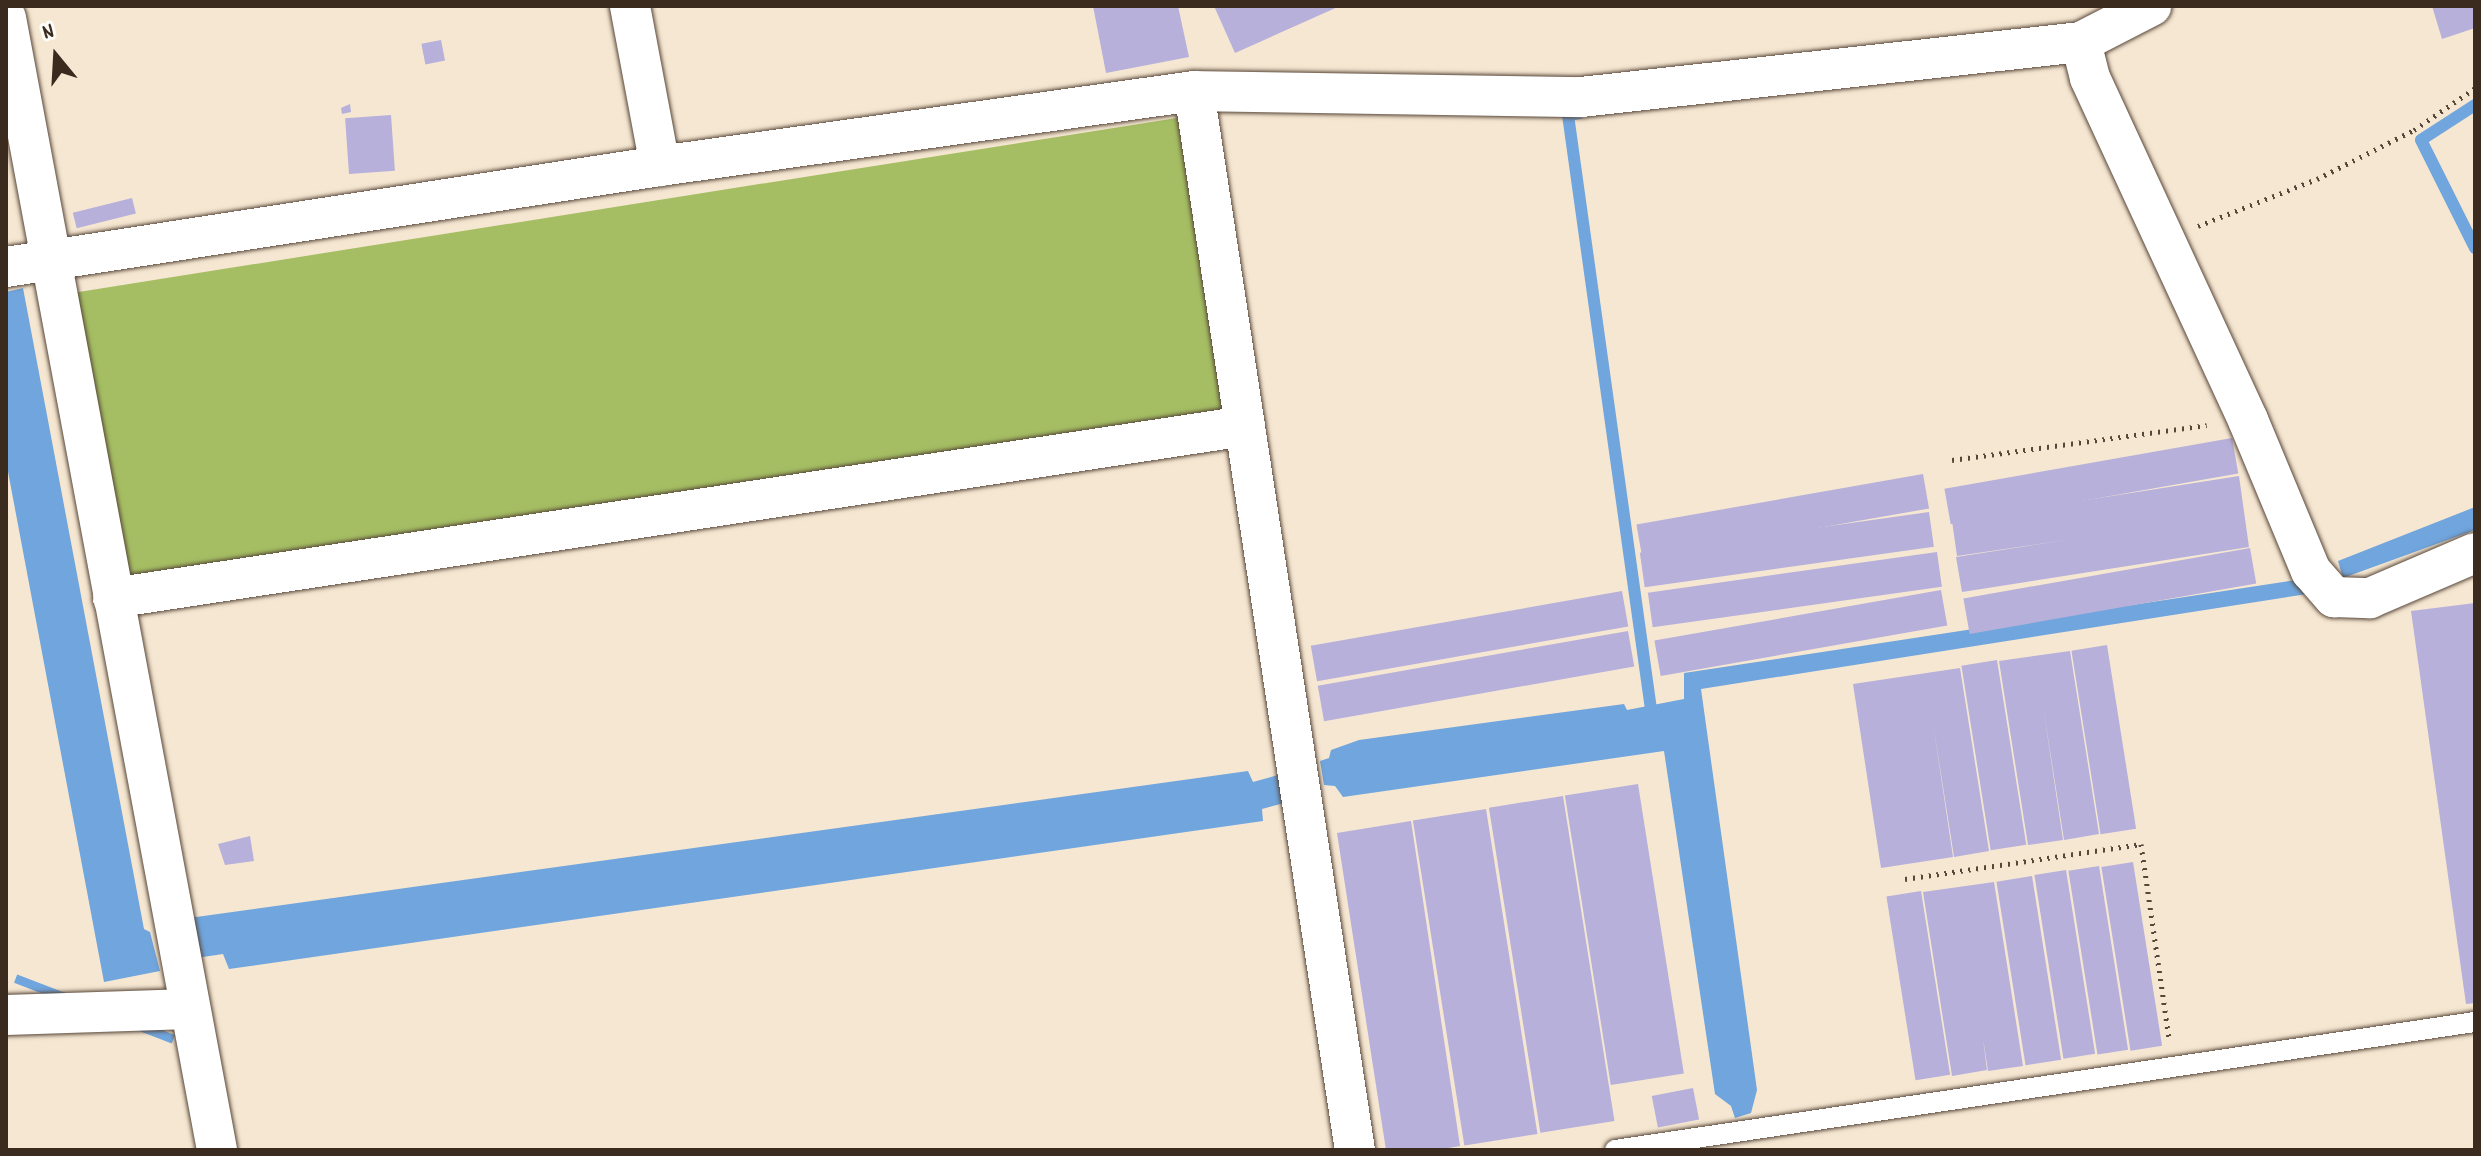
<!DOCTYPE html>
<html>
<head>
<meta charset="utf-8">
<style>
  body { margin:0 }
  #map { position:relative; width:2481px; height:1156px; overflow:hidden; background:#f6e7d2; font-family:Dekko,sans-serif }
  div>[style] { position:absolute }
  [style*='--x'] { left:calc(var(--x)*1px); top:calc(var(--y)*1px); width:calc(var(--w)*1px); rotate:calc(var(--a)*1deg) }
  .green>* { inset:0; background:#a5be63; transform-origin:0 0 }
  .water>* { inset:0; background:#70a5dd; transform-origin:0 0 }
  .stream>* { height:12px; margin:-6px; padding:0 6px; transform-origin:6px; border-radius:6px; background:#70a5dd }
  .building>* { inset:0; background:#b6b0db; transform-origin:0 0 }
  .path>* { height:5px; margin-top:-2.5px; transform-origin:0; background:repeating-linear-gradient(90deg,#574639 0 2px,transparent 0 8px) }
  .roads { filter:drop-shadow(0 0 2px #574639) drop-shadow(0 0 2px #574639) }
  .lane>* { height:20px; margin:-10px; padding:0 10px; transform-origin:10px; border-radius:10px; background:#fff }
  .street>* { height:40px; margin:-20px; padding:0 20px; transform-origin:20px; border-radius:20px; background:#fff }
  span { translate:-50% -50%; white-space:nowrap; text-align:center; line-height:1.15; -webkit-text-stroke:6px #fdfcf7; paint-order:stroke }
  .frame { position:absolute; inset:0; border:8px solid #3b2a1e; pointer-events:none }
  .north { position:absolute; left:16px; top:16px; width:80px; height:80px; -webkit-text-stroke:6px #fdfcf7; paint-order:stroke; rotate:342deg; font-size:22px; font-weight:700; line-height:32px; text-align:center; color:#3b2a1e }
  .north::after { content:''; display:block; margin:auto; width:28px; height:36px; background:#3b2a1e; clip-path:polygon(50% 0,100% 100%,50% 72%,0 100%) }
</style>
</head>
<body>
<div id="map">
  <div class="green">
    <i style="left:1183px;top:117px;width:302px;height:1126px;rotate:81deg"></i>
  </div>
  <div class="water">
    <i style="clip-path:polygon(23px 288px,144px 929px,150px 932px,160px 971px,104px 982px,6px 461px,6px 292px)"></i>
    <i style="clip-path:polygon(2475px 507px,2475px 530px,2343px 578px,2338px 561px)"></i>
    <i style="clip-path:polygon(2303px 579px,2307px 594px,1701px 689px,1757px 1090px,1751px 1113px,1735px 1118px,1731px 1106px,1715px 1094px,1664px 751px,1343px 797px,1335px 786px,1324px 785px,1320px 761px,1329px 758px,1331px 750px,1359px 740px,1624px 704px,1627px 710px,1684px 699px,1684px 673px)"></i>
    <i style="clip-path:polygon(1248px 771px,1253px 782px,1278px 775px,1284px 803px,1262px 809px,1263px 821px,229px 969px,223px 954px,196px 958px,189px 918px)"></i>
    <i style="left:175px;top:1035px;width:9px;height:169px;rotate:111deg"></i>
  </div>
  <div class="stream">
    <i style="--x:2475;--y:105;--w:64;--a:147.1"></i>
    <i style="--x:2421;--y:140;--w:121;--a:63.4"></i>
    <i style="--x:1580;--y:113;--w:12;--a:171"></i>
    <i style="--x:1568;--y:115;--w:600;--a:82.05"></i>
  </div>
  <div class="building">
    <i style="clip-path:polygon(1093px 6px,1178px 6px,1189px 57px,1106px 73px)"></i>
    <i style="clip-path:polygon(1214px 6px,1340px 6px,1235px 53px)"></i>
    <i style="clip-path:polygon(2432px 6px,2475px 6px,2475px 28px,2442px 39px)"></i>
    <i style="left:441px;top:40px;width:21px;height:20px;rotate:79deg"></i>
    <i style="clip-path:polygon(350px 104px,351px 112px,342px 114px,341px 108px)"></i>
    <i style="left:391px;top:115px;width:56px;height:46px;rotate:86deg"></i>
    <i style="left:132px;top:198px;width:16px;height:61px;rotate:76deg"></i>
    <i style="left:2232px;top:438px;width:36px;height:292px;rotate:80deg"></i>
    <i style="left:1923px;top:474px;width:35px;height:291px;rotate:80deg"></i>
    <i style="clip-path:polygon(2239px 476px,2249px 547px,1962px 592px,1956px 557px,2073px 539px,1957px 556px,1952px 521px)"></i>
    <i style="left:1929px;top:512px;width:35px;height:292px;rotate:82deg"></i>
    <i style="left:2250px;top:548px;width:36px;height:291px;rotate:80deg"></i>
    <i style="left:1937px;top:552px;width:35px;height:292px;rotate:82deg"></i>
    <i style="left:1941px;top:590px;width:36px;height:291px;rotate:80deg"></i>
    <i style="left:1622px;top:591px;width:36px;height:316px;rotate:80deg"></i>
    <i style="clip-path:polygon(2475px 603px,2475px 1003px,2466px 1004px,2411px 611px)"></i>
    <i style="left:1628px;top:631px;width:36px;height:315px;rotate:80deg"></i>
    <i style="left:2107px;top:645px;width:186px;height:36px;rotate:81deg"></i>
    <i style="clip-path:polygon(2070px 651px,2099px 834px,2064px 840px,2043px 706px,2063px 840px,2028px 845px,1999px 661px)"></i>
    <i style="left:1997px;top:660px;width:187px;height:36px;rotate:81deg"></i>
    <i style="clip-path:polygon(1960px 668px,1989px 851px,1954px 857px,1933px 723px,1953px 857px,1881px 868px,1853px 684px)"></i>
    <i style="left:1638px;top:784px;width:293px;height:74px;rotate:81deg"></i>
    <i style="left:1563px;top:796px;width:329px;height:75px;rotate:81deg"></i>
    <i style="left:1486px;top:809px;width:329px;height:74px;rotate:81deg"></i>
    <i style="clip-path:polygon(1411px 821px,1460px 1146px,1436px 1150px,1386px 1150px,1337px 833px)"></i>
    <i style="clip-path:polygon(250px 836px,254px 861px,225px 865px,218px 844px)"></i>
    <i style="left:2133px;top:862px;width:186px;height:32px;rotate:81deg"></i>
    <i style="left:2099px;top:866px;width:186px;height:31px;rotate:81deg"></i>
    <i style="left:2066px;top:870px;width:186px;height:32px;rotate:81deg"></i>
    <i style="left:2032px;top:876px;width:186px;height:36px;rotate:81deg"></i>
    <i style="clip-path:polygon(1994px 882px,2023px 1066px,1988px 1071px,1983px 1038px,1987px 1070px,1952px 1076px,1923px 892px)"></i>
    <i style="left:1921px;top:891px;width:186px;height:35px;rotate:81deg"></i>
    <i style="left:1693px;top:1088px;width:32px;height:42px;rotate:79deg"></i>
  </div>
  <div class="path">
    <i style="--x:2198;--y:226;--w:128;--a:-21.6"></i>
    <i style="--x:2317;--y:179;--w:109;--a:-26.8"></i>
    <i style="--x:2414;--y:130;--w:74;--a:-34.5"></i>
    <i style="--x:1952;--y:460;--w:257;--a:-7.8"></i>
    <i style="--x:1905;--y:879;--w:239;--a:-8.4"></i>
    <i style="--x:2141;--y:844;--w:197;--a:81.8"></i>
  </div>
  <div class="roads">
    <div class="lane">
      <i style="--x:1615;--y:1150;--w:869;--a:-8.47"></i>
    </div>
    <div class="street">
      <i style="--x:630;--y:6;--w:163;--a:79.4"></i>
      <i style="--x:6;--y:18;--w:1151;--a:79.44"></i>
      <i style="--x:2081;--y:42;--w:37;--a:76"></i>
      <i style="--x:2090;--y:78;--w:377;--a:65.2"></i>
      <i style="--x:2248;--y:420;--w:164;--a:67.4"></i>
      <i style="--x:2311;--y:571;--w:35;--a:49"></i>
      <i style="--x:2334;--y:597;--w:36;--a:2"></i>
      <i style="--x:2370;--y:598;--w:114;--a:-23.2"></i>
      <i style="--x:1194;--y:91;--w:1071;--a:81.36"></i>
      <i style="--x:6;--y:267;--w:662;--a:-8.78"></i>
      <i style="--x:660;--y:166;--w:539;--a:-7.99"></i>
      <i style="--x:1194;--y:91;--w:387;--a:0.9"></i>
      <i style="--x:1581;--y:97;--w:503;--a:-6.28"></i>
      <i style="--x:2081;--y:42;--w:79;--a:-27.2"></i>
      <i style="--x:113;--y:598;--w:1145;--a:-8.64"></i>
      <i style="--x:6;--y:1015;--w:184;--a:-1.9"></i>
    </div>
  </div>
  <div class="frame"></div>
  <div class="north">N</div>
</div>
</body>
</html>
